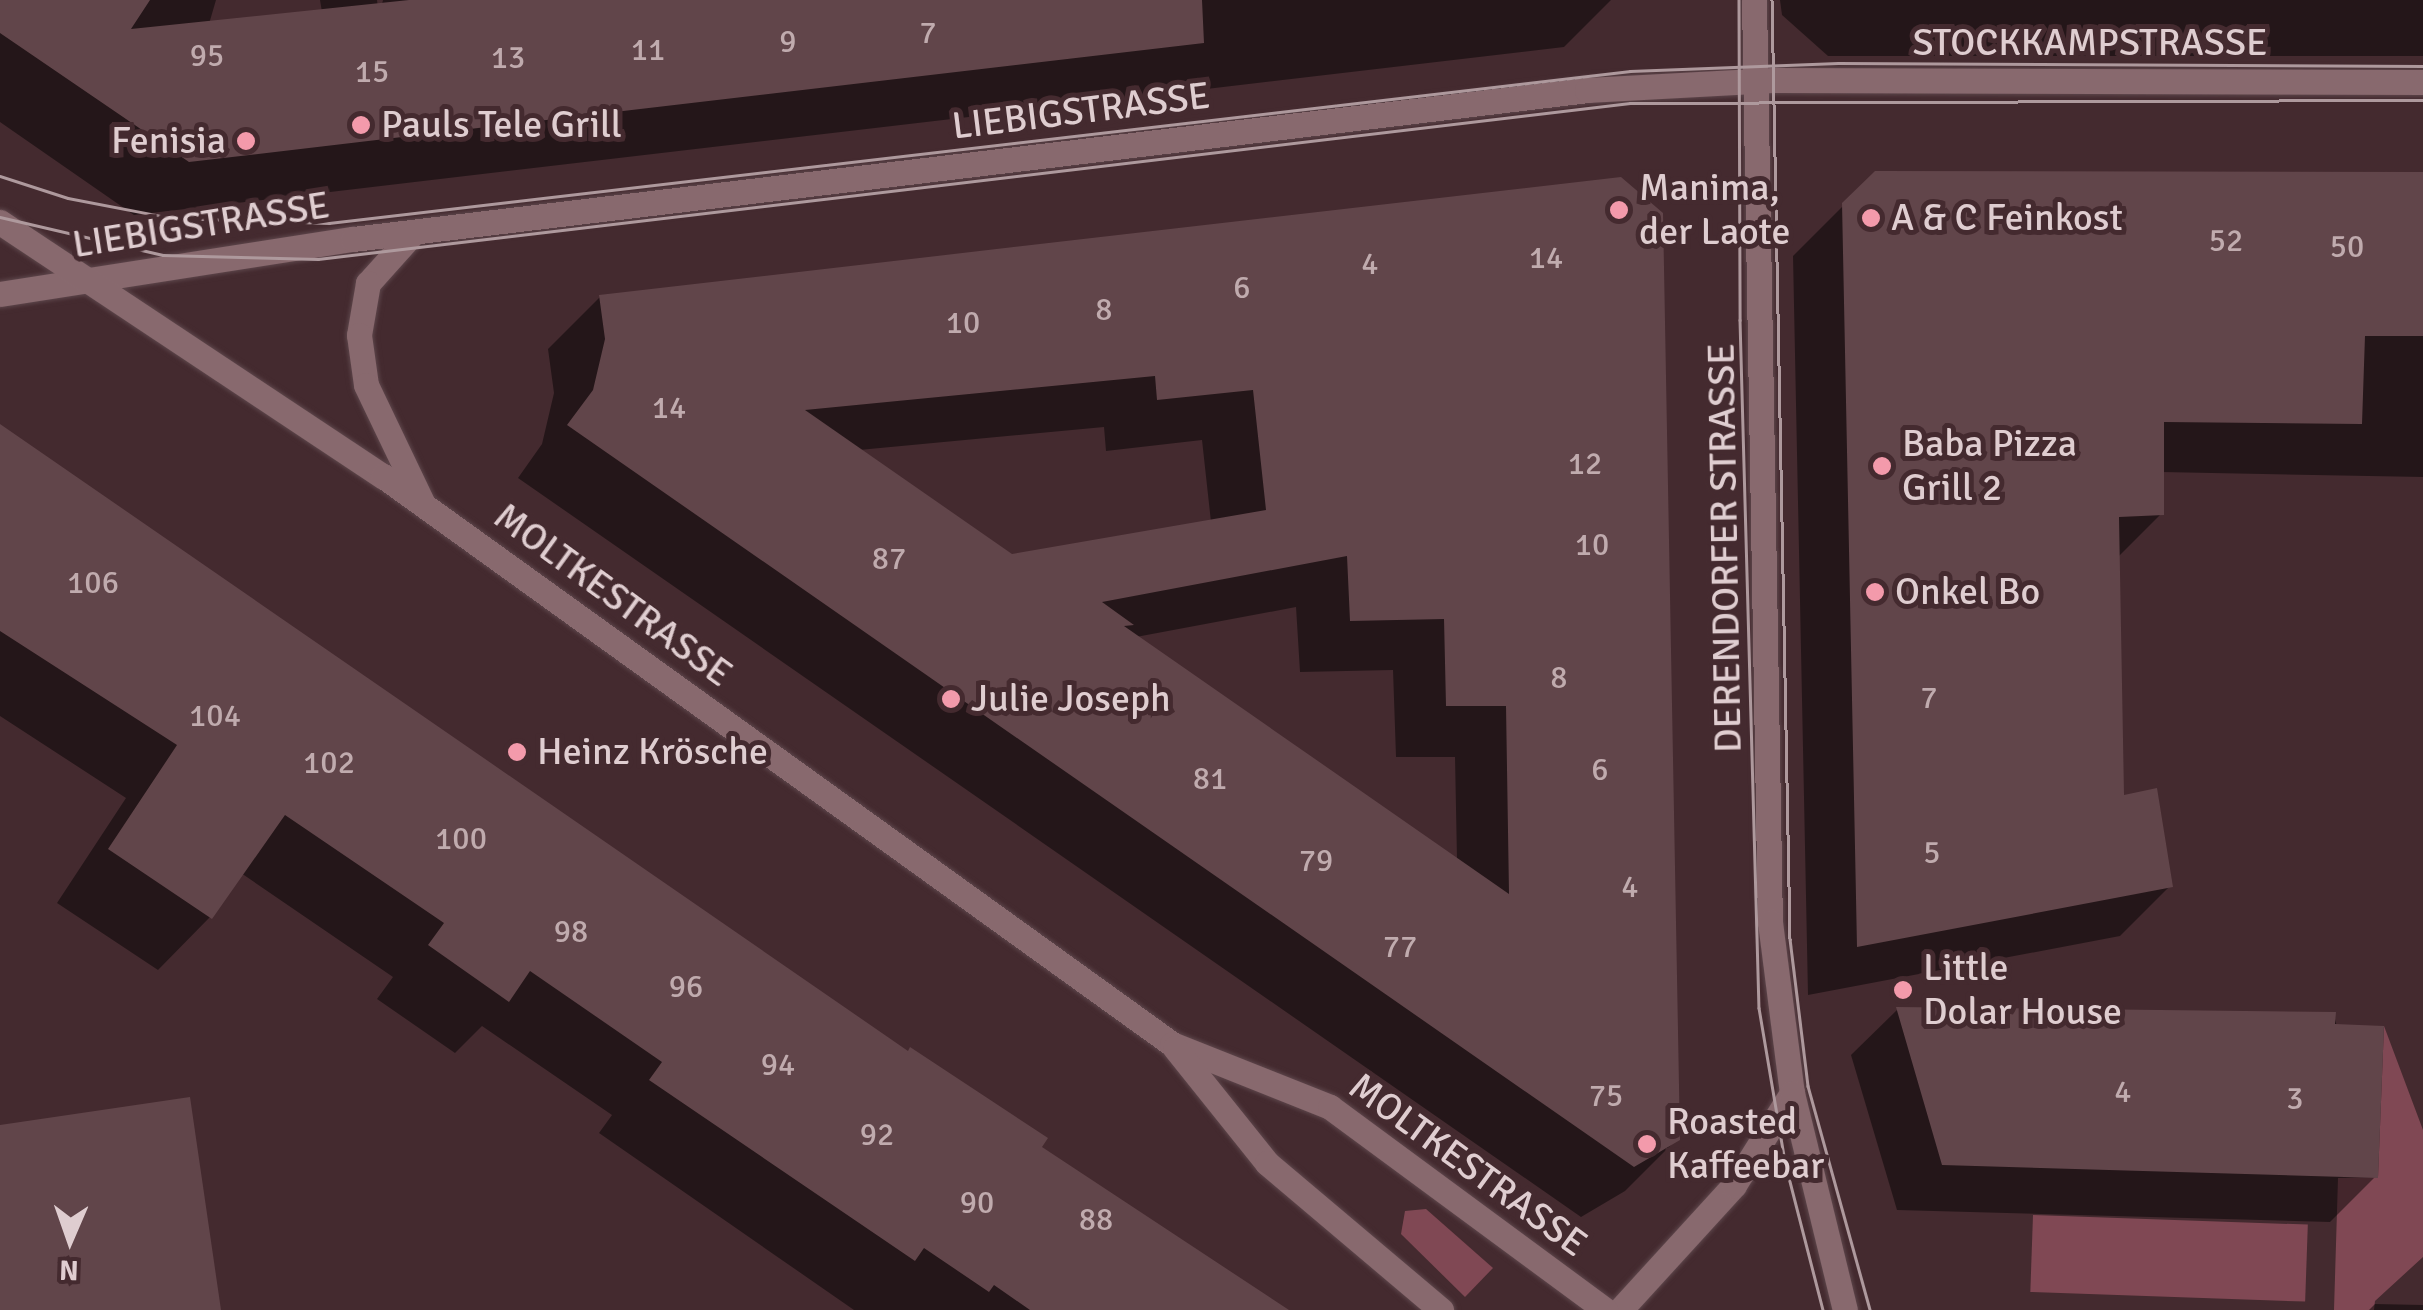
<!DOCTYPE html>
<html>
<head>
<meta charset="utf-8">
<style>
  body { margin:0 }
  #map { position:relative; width:2423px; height:1310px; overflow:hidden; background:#442a2f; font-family:Signika,sans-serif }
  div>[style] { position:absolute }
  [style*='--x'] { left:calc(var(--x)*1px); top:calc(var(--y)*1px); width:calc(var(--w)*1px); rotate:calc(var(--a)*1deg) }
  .green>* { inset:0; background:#804854; transform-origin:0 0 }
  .shadow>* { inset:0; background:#0007 }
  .building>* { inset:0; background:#61454a }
  .roads { filter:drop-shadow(0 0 2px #5d464b) drop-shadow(0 0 2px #5d464b) }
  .minor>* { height:25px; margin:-12.5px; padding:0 12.5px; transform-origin:12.5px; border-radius:12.5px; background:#88696e }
  .tertiary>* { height:25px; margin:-12.5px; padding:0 12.5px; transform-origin:12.5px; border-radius:12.5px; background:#88696e }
  .tram>* { height:2.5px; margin:-1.25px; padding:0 1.25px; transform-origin:1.25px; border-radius:1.25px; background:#ae999d }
  .dots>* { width:28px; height:28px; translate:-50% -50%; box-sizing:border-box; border:5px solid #442a2f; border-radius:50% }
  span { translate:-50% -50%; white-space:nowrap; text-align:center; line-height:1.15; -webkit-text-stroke:10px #442a2f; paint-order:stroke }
  .number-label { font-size:32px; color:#c0abae }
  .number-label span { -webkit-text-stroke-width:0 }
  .street-label { font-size:38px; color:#dfcdd0 }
  .poi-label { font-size:38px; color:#dfcdd0 }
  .left { translate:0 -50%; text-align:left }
  .right { translate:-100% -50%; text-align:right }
  .north { position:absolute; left:20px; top:1190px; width:100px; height:100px; -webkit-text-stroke:8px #442a2f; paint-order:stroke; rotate:182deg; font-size:28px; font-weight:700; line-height:40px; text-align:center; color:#dfcdd0 }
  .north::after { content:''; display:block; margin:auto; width:35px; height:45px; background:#dfcdd0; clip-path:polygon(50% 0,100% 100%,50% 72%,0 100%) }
</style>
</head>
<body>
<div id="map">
  <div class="green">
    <i style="clip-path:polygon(2384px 1026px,2423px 1130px,2423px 1257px,2375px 1301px,2374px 1310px,2334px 1310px,2338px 1178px,2378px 1177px)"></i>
    <i style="clip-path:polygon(1426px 1209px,1493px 1268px,1465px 1297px,1401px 1234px,1405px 1211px)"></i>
    <i style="left:2033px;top:1215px;width:275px;height:77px;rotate:2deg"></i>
  </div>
  <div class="shadow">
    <i style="clip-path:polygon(0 0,216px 0,209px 24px,322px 12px,320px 0,377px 0,379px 16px,383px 0,1611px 0,1564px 47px,134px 215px,0 122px)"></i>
    <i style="clip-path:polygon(1780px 0,2423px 0,2423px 56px,1828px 56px,1782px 15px)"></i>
    <i style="clip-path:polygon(1876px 173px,2423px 175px,2423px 477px,2161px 472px,2161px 514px,2117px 558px,2121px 798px,2170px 886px,2120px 936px,1808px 995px,1793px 256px)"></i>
    <i style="clip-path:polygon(evenodd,1620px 180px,1677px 1139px,1625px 1191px,1581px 1217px,518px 478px,542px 444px,554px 393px,548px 349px,600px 297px,1620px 180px,1104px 427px,1106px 451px,1202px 440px,1211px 522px,1012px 556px,859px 450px,1104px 427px,1620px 180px,1296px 607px,1300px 672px,1393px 670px,1396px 757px,1455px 757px,1457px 860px,1136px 637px,1296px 607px)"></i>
    <i style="clip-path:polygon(0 428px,1038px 1148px,1274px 1310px,854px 1310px,599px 1133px,612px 1115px,482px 1026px,455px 1053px,377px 999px,393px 977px,241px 873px,210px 917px,158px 970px,57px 903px,126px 798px,0 716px)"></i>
    <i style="clip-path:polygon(1897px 1010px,2334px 1015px,2375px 1177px,2330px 1222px,1897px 1210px,1851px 1055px)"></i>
    <i style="clip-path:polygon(2375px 1304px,2423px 1305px,2423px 1310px,2369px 1310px)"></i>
  </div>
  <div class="building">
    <i style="clip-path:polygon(0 0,150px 0,131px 29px,409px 0,1202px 0,1204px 43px,189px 162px,0 33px)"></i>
    <i style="clip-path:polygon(1875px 171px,2423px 172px,2423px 336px,2365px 336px,2362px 424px,2164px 422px,2164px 515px,2119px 517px,2124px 795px,2157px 788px,2173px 887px,1857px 947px,1842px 203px)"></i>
    <i style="clip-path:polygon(evenodd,1621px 177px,1663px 213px,1680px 1140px,1634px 1167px,567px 425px,593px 390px,605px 339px,599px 295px,1621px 177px,1155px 376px,1157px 400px,1253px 390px,1266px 510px,1012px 554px,805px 410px,1155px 376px,1621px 177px,1347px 556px,1350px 621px,1444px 619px,1446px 706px,1506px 706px,1509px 894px,1124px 626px,1134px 625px,1102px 602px,1347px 556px)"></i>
    <i style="clip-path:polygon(0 424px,908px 1051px,910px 1047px,1048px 1138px,1042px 1147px,1289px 1310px,1030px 1310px,994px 1285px,989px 1292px,924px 1248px,915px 1261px,649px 1080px,662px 1062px,530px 971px,509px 1002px,428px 945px,444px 923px,285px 815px,212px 919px,108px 849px,177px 745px,0 631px)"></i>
    <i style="clip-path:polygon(1896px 1007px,2336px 1012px,2335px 1024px,2384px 1026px,2378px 1178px,1942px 1165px)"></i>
    <i style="clip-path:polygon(190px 1097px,221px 1310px,0 1310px,0 1125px)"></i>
  </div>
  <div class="roads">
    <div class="minor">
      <i style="--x:414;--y:232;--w:69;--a:132"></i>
      <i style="--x:368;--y:283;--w:53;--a:99.8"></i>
      <i style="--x:359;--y:335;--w:50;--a:82"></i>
      <i style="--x:366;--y:385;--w:132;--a:64.4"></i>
      <i style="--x:0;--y:294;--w:357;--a:-8.9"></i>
      <i style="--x:353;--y:239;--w:1243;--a:-6.88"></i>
      <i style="--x:1587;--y:90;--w:186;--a:-3.1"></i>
      <i style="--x:1773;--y:80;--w:650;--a:0.18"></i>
      <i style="--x:1620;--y:1310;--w:169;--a:-47.6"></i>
      <i style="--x:1734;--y:1185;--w:109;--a:-57.8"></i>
    </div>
    <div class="tertiary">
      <i style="--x:1754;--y:0;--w:922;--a:89.01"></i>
      <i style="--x:1770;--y:922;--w:172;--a:82.7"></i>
      <i style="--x:1792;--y:1093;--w:223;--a:76.3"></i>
      <i style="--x:0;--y:222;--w:460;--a:33.6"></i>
      <i style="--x:383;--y:476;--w:972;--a:35.75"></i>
      <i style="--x:1172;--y:1044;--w:170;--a:21.7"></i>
      <i style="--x:1330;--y:1107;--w:342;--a:36.4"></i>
      <i style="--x:1175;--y:1048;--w:147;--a:51.3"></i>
      <i style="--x:1267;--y:1163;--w:228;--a:40.2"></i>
    </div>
  </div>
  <div class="tram">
    <i style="--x:1739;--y:0;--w:320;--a:89.8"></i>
    <i style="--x:1740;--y:320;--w:688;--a:88.42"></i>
    <i style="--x:1759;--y:1008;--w:156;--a:80.4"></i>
    <i style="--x:1785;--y:1162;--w:153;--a:75.6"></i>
    <i style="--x:1772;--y:0;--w:939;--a:88.9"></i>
    <i style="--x:1790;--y:939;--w:148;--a:83"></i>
    <i style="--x:1808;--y:1086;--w:232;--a:74.5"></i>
    <i style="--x:0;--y:176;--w:71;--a:17.9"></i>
    <i style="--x:68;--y:198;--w:106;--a:10.9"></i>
    <i style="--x:172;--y:218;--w:157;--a:1.8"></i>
    <i style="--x:329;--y:223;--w:1310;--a:-6.66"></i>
    <i style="--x:1630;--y:71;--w:208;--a:-2.2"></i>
    <i style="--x:1838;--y:63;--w:585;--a:0.29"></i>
    <i style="--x:0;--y:217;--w:167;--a:13.1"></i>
    <i style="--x:163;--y:255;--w:155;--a:1.5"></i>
    <i style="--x:318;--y:259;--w:1321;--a:-6.78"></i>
    <i style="--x:1630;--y:103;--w:793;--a:-0.22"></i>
  </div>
  <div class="dots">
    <i style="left:361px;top:125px;background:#f39aab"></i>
    <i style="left:246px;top:141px;background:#f39aab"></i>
    <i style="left:1619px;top:210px;background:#f39aab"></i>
    <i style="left:1871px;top:218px;background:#f39aab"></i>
    <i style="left:1882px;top:466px;background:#f39aab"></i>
    <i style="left:1875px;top:592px;background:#f39aab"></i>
    <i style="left:951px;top:699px;background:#f39aab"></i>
    <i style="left:517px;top:752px;background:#f39aab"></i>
    <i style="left:1903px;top:990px;background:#f39aab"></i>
    <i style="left:1647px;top:1144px;background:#f39aab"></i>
  </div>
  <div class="number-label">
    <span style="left:928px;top:33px">7</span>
    <span style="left:788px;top:42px">9</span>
    <span style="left:648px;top:50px">11</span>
    <span style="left:207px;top:56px">95</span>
    <span style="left:508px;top:58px">13</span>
    <span style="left:372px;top:72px">15</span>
    <span style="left:2226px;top:241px">52</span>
    <span style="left:2347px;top:247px">50</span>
    <span style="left:1546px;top:258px">14</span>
    <span style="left:1370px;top:264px">4</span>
    <span style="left:1242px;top:288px">6</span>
    <span style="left:1104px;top:310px">8</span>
    <span style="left:963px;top:323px">10</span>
    <span style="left:669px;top:408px">14</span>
    <span style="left:1585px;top:464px">12</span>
    <span style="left:1592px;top:545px">10</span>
    <span style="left:889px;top:559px">87</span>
    <span style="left:93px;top:583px">106</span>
    <span style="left:1559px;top:678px">8</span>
    <span style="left:1929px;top:698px">7</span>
    <span style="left:215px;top:716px">104</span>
    <span style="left:329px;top:763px">102</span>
    <span style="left:1600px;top:770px">6</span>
    <span style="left:1210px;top:779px">81</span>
    <span style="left:461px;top:839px">100</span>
    <span style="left:1932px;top:853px">5</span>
    <span style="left:1316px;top:861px">79</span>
    <span style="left:1630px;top:887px">4</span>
    <span style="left:571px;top:932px">98</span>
    <span style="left:1400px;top:947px">77</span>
    <span style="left:686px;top:987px">96</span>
    <span style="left:778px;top:1065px">94</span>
    <span style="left:2123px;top:1092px">4</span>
    <span style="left:1606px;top:1096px">75</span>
    <span style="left:2295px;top:1099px">3</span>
    <span style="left:877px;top:1135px">92</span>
    <span style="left:977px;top:1203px">90</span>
    <span style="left:1096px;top:1220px">88</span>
  </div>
  <div class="street-label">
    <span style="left:2090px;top:43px">STOCKKAMPSTRASSE</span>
    <span style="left:1081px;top:111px;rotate:-7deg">LIEBIGSTRASSE</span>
    <span style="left:201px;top:225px;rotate:-9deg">LIEBIGSTRASSE</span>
    <span style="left:1725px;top:548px;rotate:-91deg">DERENDORFER STRASSE</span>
    <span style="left:613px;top:595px;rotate:36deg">MOLTKESTRASSE</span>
    <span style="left:1468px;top:1165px;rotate:36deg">MOLTKESTRASSE</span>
  </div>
  <div class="poi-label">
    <span class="left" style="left:381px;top:125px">Pauls Tele Grill</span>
    <span class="right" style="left:226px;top:141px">Fenisia</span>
    <span class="left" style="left:1639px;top:210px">Manima,<br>der Laote</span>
    <span class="left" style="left:1891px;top:218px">A &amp; C Feinkost</span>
    <span class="left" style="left:1902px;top:466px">Baba Pizza<br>Grill 2</span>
    <span class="left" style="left:1895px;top:592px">Onkel Bo</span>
    <span class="left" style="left:971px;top:699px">Julie Joseph</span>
    <span class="left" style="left:537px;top:752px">Heinz Krösche</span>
    <span class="left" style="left:1923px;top:990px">Little<br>Dolar House</span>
    <span class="left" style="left:1667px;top:1144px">Roasted<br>Kaffeebar</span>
  </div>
  <div class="north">N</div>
</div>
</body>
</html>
